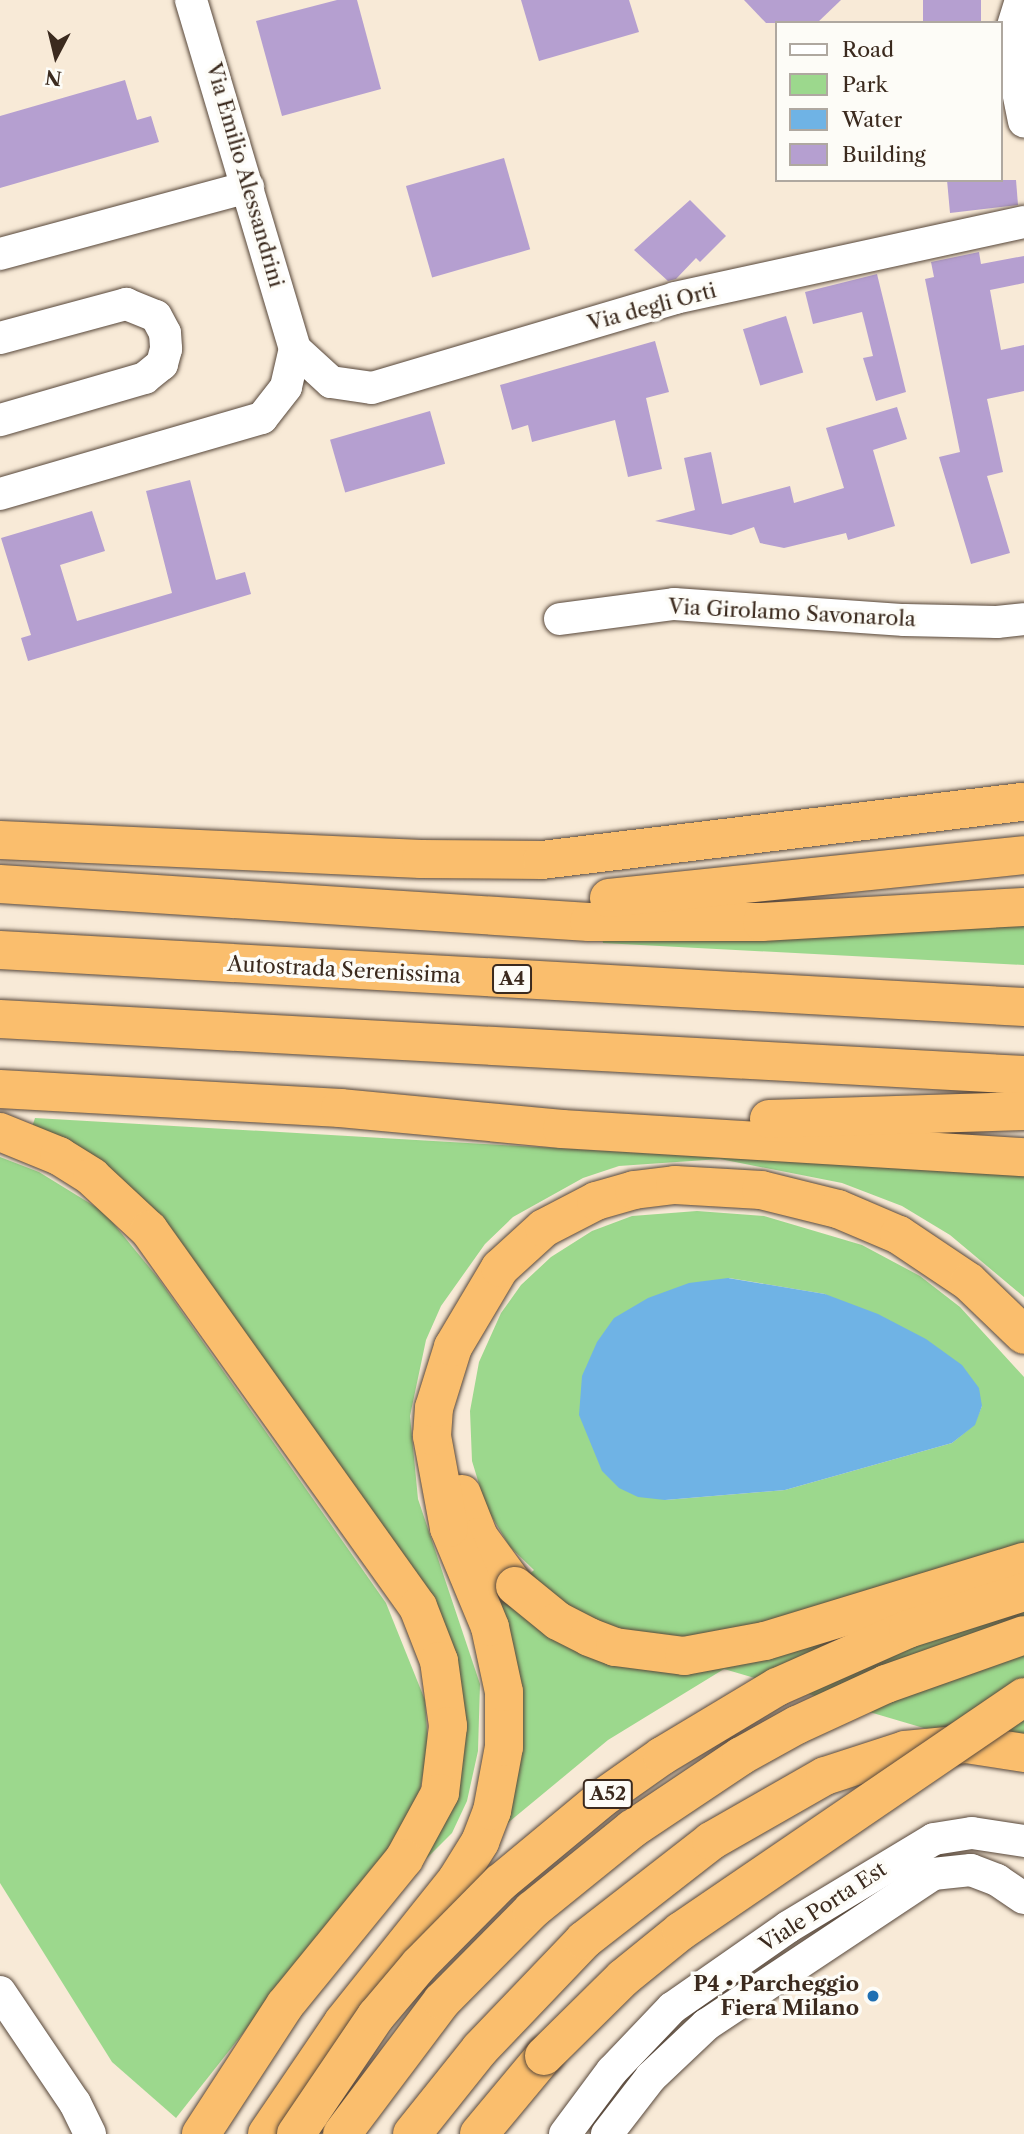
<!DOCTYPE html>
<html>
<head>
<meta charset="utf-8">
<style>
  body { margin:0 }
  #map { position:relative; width:1024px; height:2134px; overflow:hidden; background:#f8ead7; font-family:"Libre Caslon Text",serif }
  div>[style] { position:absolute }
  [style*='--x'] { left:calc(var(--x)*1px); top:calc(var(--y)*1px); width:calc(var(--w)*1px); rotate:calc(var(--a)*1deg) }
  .green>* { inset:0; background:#9cd88d }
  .water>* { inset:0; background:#6fb3e5 }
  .building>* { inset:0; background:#b59fd0; transform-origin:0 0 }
  .roads { filter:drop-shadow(0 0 2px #57473a) drop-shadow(0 0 2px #57473a) }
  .minor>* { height:32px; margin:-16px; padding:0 16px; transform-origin:16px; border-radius:16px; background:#fff }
  .highway>* { height:38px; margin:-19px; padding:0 19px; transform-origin:19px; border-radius:19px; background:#fabe6d }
  .bridges { filter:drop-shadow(0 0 2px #57473a) drop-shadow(0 0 2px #57473a) }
  .highway-bridge>* { height:38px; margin:-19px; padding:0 19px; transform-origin:19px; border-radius:19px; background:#fabe6d }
  .dots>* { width:19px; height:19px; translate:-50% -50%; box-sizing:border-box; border:4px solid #fdfcf7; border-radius:50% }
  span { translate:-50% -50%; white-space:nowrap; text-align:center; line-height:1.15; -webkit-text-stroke:7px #fdfcf7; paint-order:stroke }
  .shield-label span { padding:2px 5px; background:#fdfcf7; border:2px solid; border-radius:5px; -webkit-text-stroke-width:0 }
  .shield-label { font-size:19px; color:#3b2a1e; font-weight:700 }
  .street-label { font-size:21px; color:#3b2a1e }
  .poi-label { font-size:21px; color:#3b2a1e; font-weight:700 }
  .right { translate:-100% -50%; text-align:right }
  .legend { position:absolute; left:775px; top:21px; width:228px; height:161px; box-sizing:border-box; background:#fdfcf7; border:2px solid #afa8a0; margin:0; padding:9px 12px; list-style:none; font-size:21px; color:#3b2a1e }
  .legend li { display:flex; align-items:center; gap:14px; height:35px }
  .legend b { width:35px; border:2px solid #afa8a0 }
  .north { position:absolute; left:21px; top:21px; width:70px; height:70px; -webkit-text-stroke:5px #fdfcf7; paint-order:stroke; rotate:187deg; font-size:19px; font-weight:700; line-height:28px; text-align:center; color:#3b2a1e }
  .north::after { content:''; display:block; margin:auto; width:24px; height:32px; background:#3b2a1e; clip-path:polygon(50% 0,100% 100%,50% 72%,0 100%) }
</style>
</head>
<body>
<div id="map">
  <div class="green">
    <i style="clip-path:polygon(1024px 925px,1024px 965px,603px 943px,602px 937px)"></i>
    <i style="clip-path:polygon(35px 1118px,1024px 1175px,1024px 1297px,950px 1235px,902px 1206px,842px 1183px,720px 1159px,619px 1166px,583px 1178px,513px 1217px,485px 1244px,441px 1306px,426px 1340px,410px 1416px,418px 1499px,480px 1684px,478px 1751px,467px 1801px,452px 1833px,426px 1859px,447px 1814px,459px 1684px,176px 1242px,32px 1127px)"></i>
    <i style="clip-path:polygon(0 1157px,39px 1172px,104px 1212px,158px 1278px,386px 1603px,425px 1700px,428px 1746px,420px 1790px,407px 1818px,383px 1856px,176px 2118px,112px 2062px,0 1883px)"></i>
    <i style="clip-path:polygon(evenodd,697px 1211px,764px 1216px,862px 1245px,920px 1276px,960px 1307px,1024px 1377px,1024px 1741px,927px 1729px,724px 1669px,608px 1740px,503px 1827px,519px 1770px,523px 1709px,514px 1647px,500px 1601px,534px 1570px,510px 1547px,486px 1507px,472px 1461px,470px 1411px,479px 1362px,501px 1313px,521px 1285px,551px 1257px,592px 1231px,632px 1216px,697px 1211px,729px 1278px,825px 1294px,982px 1406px,974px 1425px,952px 1443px,785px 1490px,665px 1500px,729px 1278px)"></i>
  </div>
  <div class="water">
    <i style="clip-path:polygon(728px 1278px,825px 1294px,878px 1314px,926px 1339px,962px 1365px,979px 1388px,982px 1406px,975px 1425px,952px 1443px,785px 1490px,665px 1500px,638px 1497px,619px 1488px,602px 1471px,579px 1415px,582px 1376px,597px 1342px,614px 1318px,648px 1298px,689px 1283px)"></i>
  </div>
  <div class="building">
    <i style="clip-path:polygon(337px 0,357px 0,381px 89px,282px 116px,256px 21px)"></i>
    <i style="clip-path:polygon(521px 0,629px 0,639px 32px,539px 61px)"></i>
    <i style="clip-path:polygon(744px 0,841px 0,817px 23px,766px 23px)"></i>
    <i style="left:923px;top:0;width:58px;height:23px"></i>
    <i style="clip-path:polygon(125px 80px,137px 120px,151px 116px,159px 142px,0 188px,0 116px)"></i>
    <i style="left:504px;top:158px;width:95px;height:102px;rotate:74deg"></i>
    <i style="clip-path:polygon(947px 180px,1016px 180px,1018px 205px,950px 213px)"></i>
    <i style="clip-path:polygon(690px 200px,726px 236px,700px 262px,696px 258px,676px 279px,668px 281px,634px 250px)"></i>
    <i style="clip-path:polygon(979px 252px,981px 264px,1024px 256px,1024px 283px,990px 290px,1001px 350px,1024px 345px,1024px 391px,987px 399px,1003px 472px,987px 476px,1010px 553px,971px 564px,939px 457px,960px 452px,925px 279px,934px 277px,931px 262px)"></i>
    <i style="clip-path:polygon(877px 274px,906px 392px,876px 401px,863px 358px,873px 356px,862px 312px,813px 324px,805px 292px)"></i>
    <i style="left:786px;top:316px;width:59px;height:45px;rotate:73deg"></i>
    <i style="clip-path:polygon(655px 341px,669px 392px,646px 398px,662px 469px,628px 477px,615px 420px,532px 442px,528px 425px,512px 430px,500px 385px)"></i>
    <i style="clip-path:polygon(897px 407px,907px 439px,873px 450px,895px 526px,848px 540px,846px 533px,784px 548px,760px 543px,754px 527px,731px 535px,655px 521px,695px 510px,684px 458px,711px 452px,722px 504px,790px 486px,794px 503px,844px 488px,826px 428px)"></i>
    <i style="left:430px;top:411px;width:55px;height:104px;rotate:74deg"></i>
    <i style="clip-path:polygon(190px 480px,216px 580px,245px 572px,251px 594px,28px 661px,21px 638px,31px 635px,1px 538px,92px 511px,105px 551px,60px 565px,77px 621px,172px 593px,146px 491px)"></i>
  </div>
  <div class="roads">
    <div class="minor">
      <i style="--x:1021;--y:0;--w:44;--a:107.2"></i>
      <i style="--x:1008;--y:42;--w:81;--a:78.6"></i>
      <i style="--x:0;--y:254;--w:257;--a:-15.1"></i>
      <i style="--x:0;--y:338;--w:131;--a:-15.1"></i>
      <i style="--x:126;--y:304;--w:32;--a:22"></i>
      <i style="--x:156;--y:316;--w:19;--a:62"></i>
      <i style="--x:165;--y:333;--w:16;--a:86"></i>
      <i style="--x:166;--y:349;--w:16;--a:105"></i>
      <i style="--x:162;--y:364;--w:22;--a:141"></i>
      <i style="--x:145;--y:378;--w:151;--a:163.8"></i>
      <i style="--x:295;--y:349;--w:49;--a:42.5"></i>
      <i style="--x:331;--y:382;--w:41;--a:8.3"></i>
      <i style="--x:372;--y:388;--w:316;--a:-16.5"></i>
      <i style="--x:675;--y:298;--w:357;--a:-12.3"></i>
      <i style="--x:0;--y:494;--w:273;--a:-16.2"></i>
      <i style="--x:262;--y:418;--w:39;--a:-52"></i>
      <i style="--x:286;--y:387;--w:39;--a:-77"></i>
      <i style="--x:295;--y:349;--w:364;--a:-106.6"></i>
      <i style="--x:560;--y:619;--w:115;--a:-7.5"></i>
      <i style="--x:674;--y:604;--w:231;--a:4"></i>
      <i style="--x:904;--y:620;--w:93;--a:1.2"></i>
      <i style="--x:997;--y:622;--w:27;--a:-6"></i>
      <i style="--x:0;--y:1992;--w:134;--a:56"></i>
      <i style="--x:75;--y:2103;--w:34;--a:64"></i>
      <i style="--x:565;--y:2134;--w:79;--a:-53.3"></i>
      <i style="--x:612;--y:2071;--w:87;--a:-46.4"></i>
      <i style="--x:672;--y:2008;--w:141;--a:-34.9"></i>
      <i style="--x:788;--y:1927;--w:170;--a:-31.1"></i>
      <i style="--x:934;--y:1839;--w:38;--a:-9"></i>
      <i style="--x:972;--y:1833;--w:53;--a:8.7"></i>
      <i style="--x:607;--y:2134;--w:72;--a:-52.3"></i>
      <i style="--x:651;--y:2077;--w:76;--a:-43.4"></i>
      <i style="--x:706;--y:2025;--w:273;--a:-33.6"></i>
      <i style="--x:933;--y:1874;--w:38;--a:-6"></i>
      <i style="--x:971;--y:1870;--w:28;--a:21"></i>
      <i style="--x:997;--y:1880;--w:32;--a:34"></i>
    </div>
    <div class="highway">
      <i style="--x:0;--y:840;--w:421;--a:2.6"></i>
      <i style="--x:421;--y:859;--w:121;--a:0.5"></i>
      <i style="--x:542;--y:860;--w:485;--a:-6.9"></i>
      <i style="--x:0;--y:884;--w:590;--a:3.69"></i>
      <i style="--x:589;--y:922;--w:173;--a:0"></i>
      <i style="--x:762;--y:922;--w:262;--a:-3.3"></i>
      <i style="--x:609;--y:898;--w:417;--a:-5.9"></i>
      <i style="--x:0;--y:950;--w:1026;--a:3.19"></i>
      <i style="--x:0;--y:1019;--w:1026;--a:3.13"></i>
      <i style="--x:0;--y:1089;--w:341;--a:3.2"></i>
      <i style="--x:340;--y:1108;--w:223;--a:5.4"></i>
      <i style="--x:562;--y:1129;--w:463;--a:3.5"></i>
      <i style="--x:769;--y:1119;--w:255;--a:-1.8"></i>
      <i style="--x:0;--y:1132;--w:64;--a:22.1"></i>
      <i style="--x:59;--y:1156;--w:39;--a:32"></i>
      <i style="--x:92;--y:1177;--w:78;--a:42.9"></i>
      <i style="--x:149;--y:1230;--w:463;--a:54.5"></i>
      <i style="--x:418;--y:1607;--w:58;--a:68.7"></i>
      <i style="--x:439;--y:1661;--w:66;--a:82.1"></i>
      <i style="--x:448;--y:1726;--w:67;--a:96.8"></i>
      <i style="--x:440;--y:1793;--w:75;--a:118.6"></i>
      <i style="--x:404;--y:1859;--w:188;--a:129.2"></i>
      <i style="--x:285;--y:2005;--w:154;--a:123.1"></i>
      <i style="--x:462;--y:1494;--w:46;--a:68.4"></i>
      <i style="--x:479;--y:1537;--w:61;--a:53.7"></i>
      <i style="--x:267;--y:2134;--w:135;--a:-55.8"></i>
      <i style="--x:343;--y:2022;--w:183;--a:-51.4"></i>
      <i style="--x:457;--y:1879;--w:44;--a:-58.1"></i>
      <i style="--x:480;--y:1842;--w:33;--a:-69"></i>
      <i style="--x:492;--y:1811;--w:65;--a:-79.4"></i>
      <i style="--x:504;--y:1747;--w:55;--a:-90"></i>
      <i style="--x:504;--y:1692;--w:66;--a:-102.2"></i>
      <i style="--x:490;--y:1627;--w:107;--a:-112.5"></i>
      <i style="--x:449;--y:1528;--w:94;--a:-100.5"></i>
      <i style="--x:432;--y:1436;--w:28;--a:-86"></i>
      <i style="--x:434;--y:1408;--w:64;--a:-72.7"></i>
      <i style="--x:453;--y:1347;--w:92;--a:-59.3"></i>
      <i style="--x:500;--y:1268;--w:59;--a:-42.3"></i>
      <i style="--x:544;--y:1228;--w:59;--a:-27.4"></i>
      <i style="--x:596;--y:1201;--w:40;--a:-16"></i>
      <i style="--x:634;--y:1190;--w:41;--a:-7"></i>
      <i style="--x:675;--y:1185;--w:86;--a:3.3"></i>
      <i style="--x:761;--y:1190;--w:79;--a:13.9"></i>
      <i style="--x:838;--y:1209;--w:66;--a:23.1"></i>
      <i style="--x:899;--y:1235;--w:84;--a:33.9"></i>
      <i style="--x:969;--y:1282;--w:76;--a:43.9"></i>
      <i style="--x:412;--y:2134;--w:109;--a:-51.3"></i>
      <i style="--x:480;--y:2049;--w:151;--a:-46.3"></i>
      <i style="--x:584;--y:1940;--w:161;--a:-37.9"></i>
      <i style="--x:711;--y:1841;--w:131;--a:-29.7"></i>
      <i style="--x:825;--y:1776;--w:84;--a:-18"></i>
      <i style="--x:905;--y:1750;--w:61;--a:-5.6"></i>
      <i style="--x:966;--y:1744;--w:59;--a:8.8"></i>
      <i style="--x:479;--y:2134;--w:102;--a:-50.2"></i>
    </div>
  </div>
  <div class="bridges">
    <div class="highway-bridge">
      <i style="--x:515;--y:1586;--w:55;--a:39.1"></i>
      <i style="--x:558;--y:1621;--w:35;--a:27"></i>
      <i style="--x:589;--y:1637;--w:28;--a:21"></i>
      <i style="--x:615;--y:1647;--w:70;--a:7.4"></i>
      <i style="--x:684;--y:1656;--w:82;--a:-10.5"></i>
      <i style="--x:765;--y:1641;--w:271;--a:-17"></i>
      <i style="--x:544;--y:2056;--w:111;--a:-44.6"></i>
      <i style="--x:623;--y:1978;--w:75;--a:-39"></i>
      <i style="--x:681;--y:1931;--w:415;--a:-34.3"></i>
      <i style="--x:296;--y:2134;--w:143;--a:-55.9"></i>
      <i style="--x:376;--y:2016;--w:68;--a:-49.8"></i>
      <i style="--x:420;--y:1964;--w:114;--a:-45.4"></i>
      <i style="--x:500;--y:1883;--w:131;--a:-39.7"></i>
      <i style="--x:601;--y:1799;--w:75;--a:-35.2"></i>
      <i style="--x:662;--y:1756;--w:134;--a:-31"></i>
      <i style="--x:777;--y:1687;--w:143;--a:-23.9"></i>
      <i style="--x:908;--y:1629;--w:122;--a:-17.7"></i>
      <i style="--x:342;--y:2134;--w:166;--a:-53.1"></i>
      <i style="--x:442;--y:2001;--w:128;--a:-45.3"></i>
      <i style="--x:532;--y:1910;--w:129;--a:-39"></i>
      <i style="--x:632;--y:1829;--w:131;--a:-33.8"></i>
      <i style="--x:741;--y:1756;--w:64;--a:-29"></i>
      <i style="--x:797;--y:1725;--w:98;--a:-24.7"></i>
      <i style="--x:886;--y:1684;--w:146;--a:-19.5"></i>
    </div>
  </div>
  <div class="dots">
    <i style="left:873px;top:1996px;background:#1f6fb2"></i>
  </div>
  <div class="shield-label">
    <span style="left:512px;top:979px">A4</span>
    <span style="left:608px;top:1794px">A52</span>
  </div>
  <div class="street-label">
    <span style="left:245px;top:175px;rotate:74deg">Via Emilio Alessandrini</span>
    <span style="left:652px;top:307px;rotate:-15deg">Via degli Orti</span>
    <span style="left:792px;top:613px;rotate:3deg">Via Girolamo Savonarola</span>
    <span style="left:344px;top:970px;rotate:3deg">Autostrada Serenissima</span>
    <span style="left:823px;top:1907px;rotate:-33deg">Viale Porta Est</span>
  </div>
  <div class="poi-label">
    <span class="right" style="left:859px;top:1996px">P4 • Parcheggio<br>Fiera Milano</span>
  </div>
  <ul class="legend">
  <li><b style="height:9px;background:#fff"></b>Road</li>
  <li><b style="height:19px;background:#9cd88d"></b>Park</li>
  <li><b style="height:19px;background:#6fb3e5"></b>Water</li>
  <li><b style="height:19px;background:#b59fd0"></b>Building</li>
  </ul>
  <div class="north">N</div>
</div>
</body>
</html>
